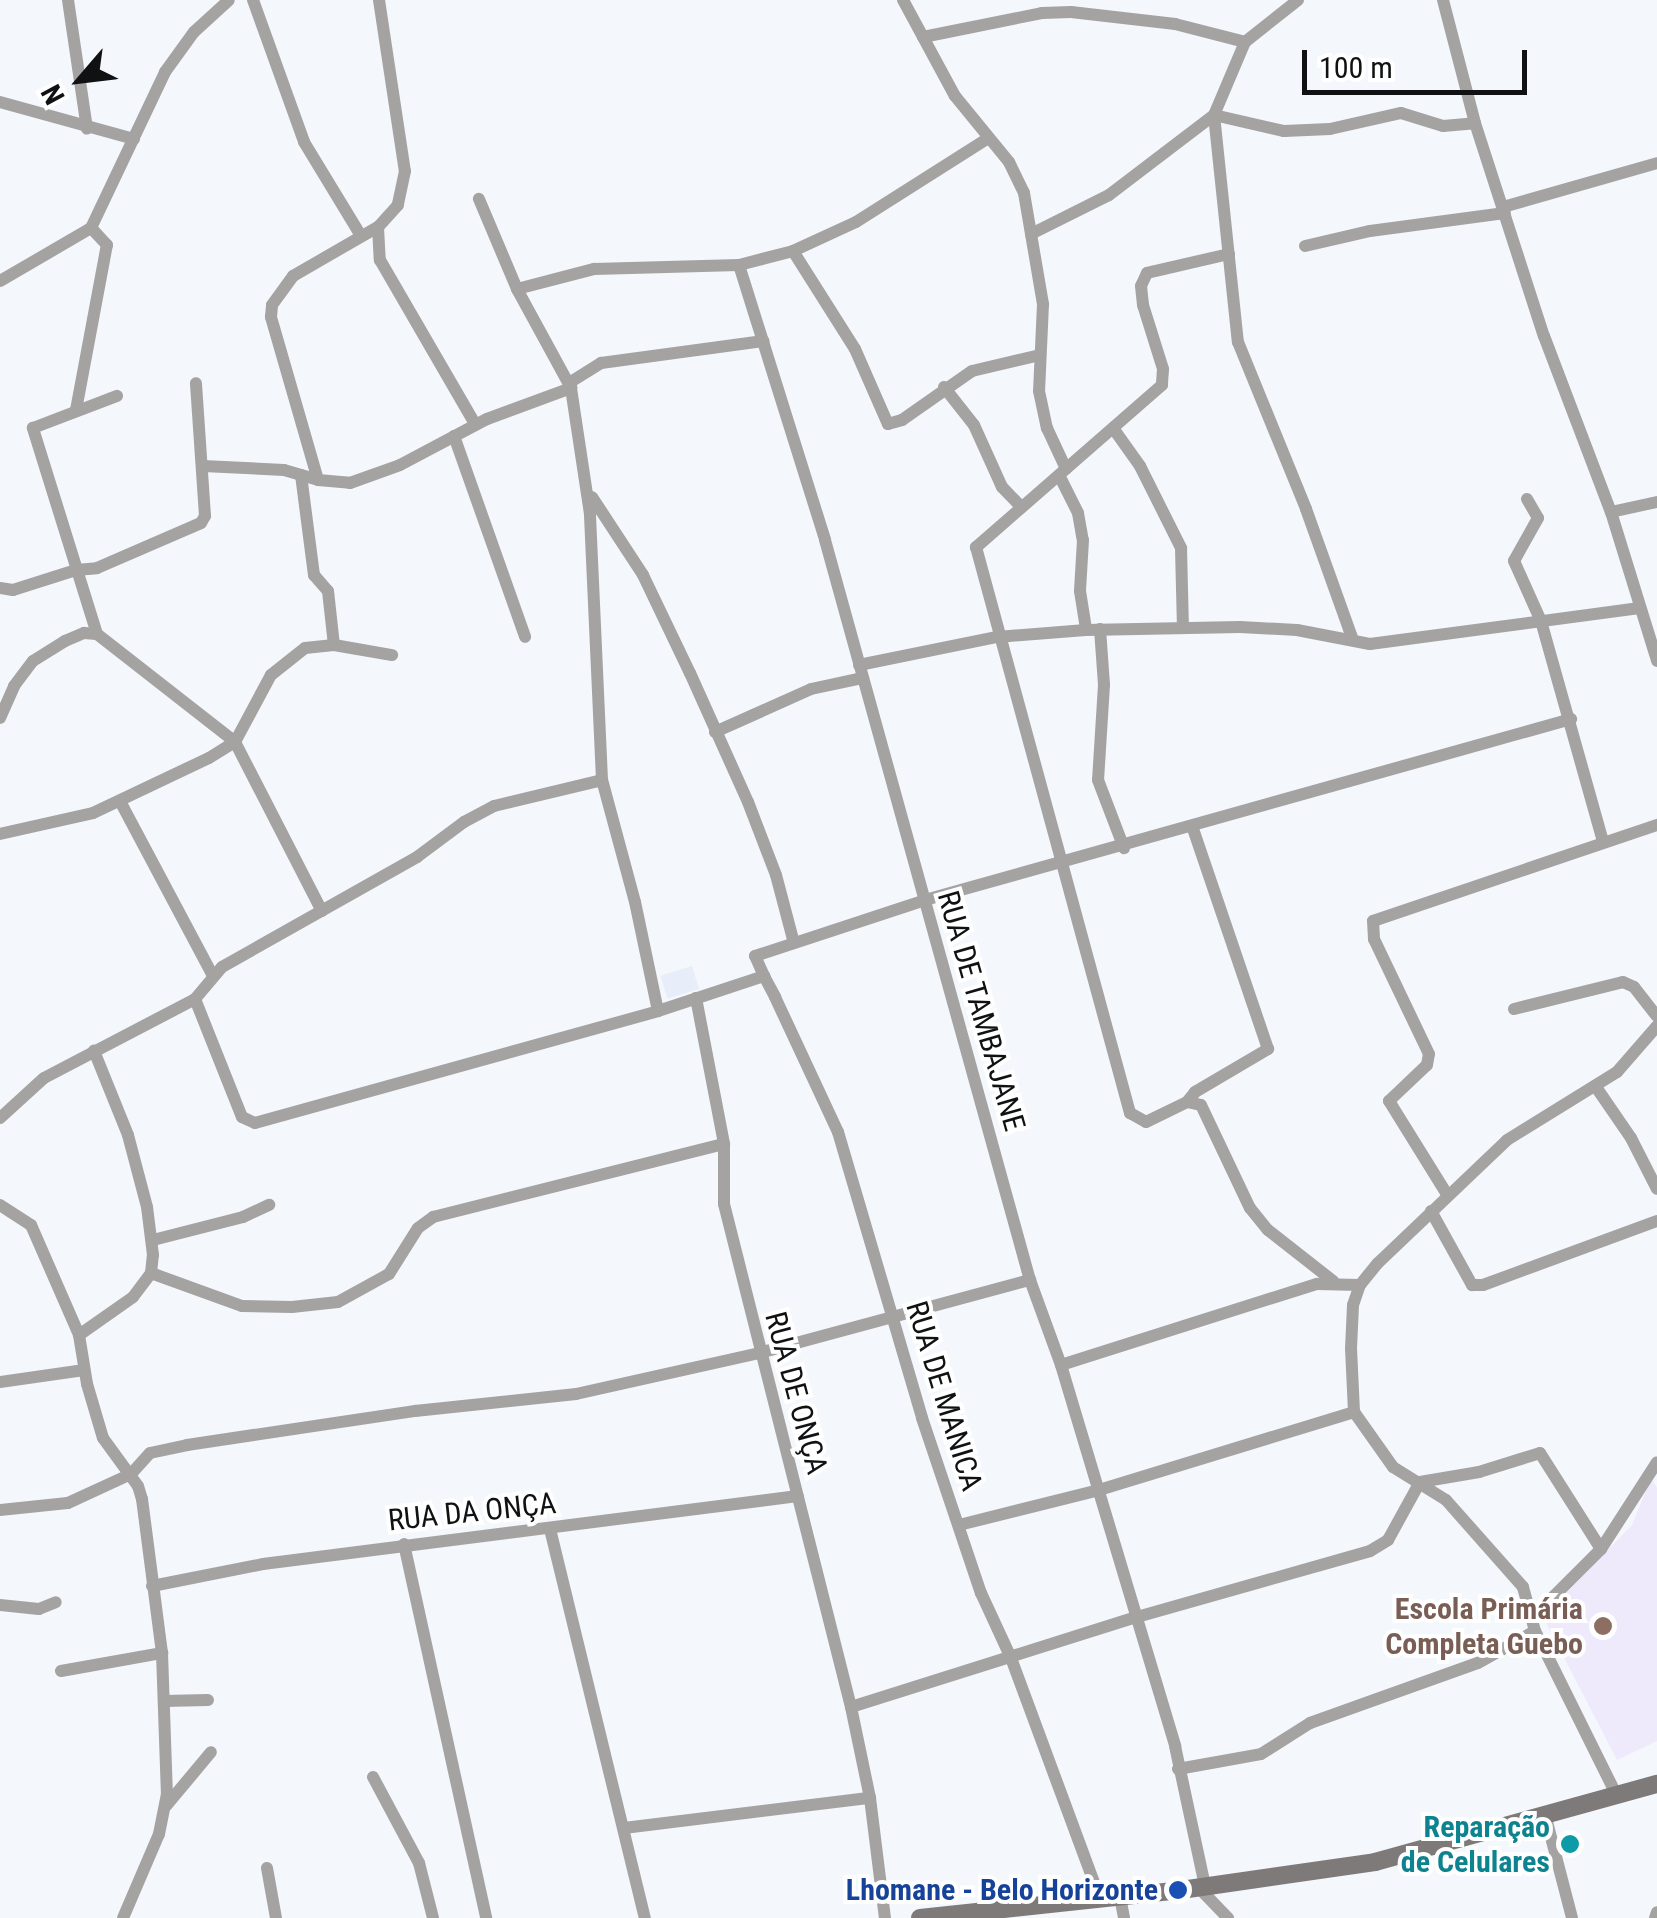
<!DOCTYPE html>
<html>
<head>
<meta charset="utf-8">
<style>
  body { margin:0 }
  #map { position:relative; width:1657px; height:1918px; overflow:hidden; background:#f4f7fb; font-family:"Roboto Condensed",sans-serif }
  div>[style] { position:absolute }
  [style*='--x'] { left:calc(var(--x)*1px); top:calc(var(--y)*1px); width:calc(var(--w)*1px); rotate:calc(var(--a)*1deg) }
  .built>* { inset:0; background:#e7eef9; transform-origin:0 0 }
  .education>* { inset:0; background:#eeeafc }
  .street>* { height:12px; margin:-6px; padding:0 6px; transform-origin:6px; border-radius:6px; background:#a5a2a2 }
  .secondary>* { height:18px; margin:-9px; padding:0 9px; transform-origin:9px; border-radius:9px; background:#7e7a7a }
  .dots>* { width:28px; height:28px; translate:-50% -50%; box-sizing:border-box; border:5px solid #fff; border-radius:50% }
  span { translate:-50% -50%; white-space:nowrap; text-align:center; line-height:1.15; -webkit-text-stroke:8px #fff; paint-order:stroke }
  .street-label { font-size:30px; color:#101112 }
  .education-label { font-size:30px; color:#785e54; font-weight:700 }
  .right { translate:-100% -50%; text-align:right }
  .culture-label { font-size:30px; color:#0d838f; font-weight:700 }
  .transit-label { font-size:30px; color:#164399; font-weight:700 }
  .north { position:absolute; left:30px; top:30px; width:100px; height:100px; -webkit-text-stroke:8px #fff; paint-order:stroke; rotate:242deg; font-size:28px; font-weight:700; line-height:40px; text-align:center; color:#101112 }
  .north::after { content:''; display:block; margin:auto; width:35px; height:45px; background:#101112; clip-path:polygon(50% 0,100% 100%,50% 72%,0 100%) }
  .scale { position:absolute; left:1302px; top:50px; width:225px; height:45px; box-sizing:border-box; border:5px solid #101112; border-top:0; padding-left:12px; font-size:30px; line-height:35px; white-space:nowrap; color:#101112; -webkit-text-stroke:8px #fff; paint-order:stroke }
</style>
</head>
<body>
<div id="map">
  <div class="built">
    <i style="left:692px;top:966px;width:24px;height:33px;rotate:73deg"></i>
  </div>
  <div class="education">
    <i style="clip-path:polygon(1651px 1478px,1657px 1488px,1657px 1741px,1617px 1760px,1543px 1617px,1632px 1525px)"></i>
  </div>
  <div class="street">
    <i style="--x:68;--y:0;--w:130;--a:81.6"></i>
    <i style="--x:253;--y:0;--w:151;--a:70.2"></i>
    <i style="--x:304;--y:142;--w:108;--a:58.7"></i>
    <i style="--x:379;--y:0;--w:173;--a:81.4"></i>
    <i style="--x:405;--y:171;--w:35;--a:102"></i>
    <i style="--x:398;--y:205;--w:30;--a:132"></i>
    <i style="--x:378;--y:227;--w:33;--a:87"></i>
    <i style="--x:380;--y:260;--w:190;--a:59.9"></i>
    <i style="--x:903;--y:0;--w:109;--a:61.6"></i>
    <i style="--x:955;--y:96;--w:85;--a:50.7"></i>
    <i style="--x:1009;--y:162;--w:34;--a:64"></i>
    <i style="--x:1024;--y:193;--w:113;--a:80.3"></i>
    <i style="--x:1043;--y:304;--w:87;--a:92.6"></i>
    <i style="--x:1039;--y:391;--w:38;--a:78"></i>
    <i style="--x:1047;--y:428;--w:45;--a:65.1"></i>
    <i style="--x:1298;--y:0;--w:68;--a:141.6"></i>
    <i style="--x:1245;--y:42;--w:79;--a:113"></i>
    <i style="--x:1214;--y:115;--w:228;--a:84"></i>
    <i style="--x:1238;--y:342;--w:180;--a:67.8"></i>
    <i style="--x:1306;--y:509;--w:139;--a:70.3"></i>
    <i style="--x:1443;--y:0;--w:127;--a:75.4"></i>
    <i style="--x:1475;--y:123;--w:224;--a:72.1"></i>
    <i style="--x:1544;--y:336;--w:188;--a:69.2"></i>
    <i style="--x:1611;--y:512;--w:156;--a:72.8"></i>
    <i style="--x:923;--y:37;--w:121;--a:-11.4"></i>
    <i style="--x:1042;--y:13;--w:29;--a:-2"></i>
    <i style="--x:1071;--y:12;--w:105;--a:6.6"></i>
    <i style="--x:1175;--y:24;--w:72;--a:14.4"></i>
    <i style="--x:0;--y:102;--w:139;--a:15.4"></i>
    <i style="--x:1214;--y:115;--w:72;--a:12.9"></i>
    <i style="--x:1284;--y:131;--w:46;--a:-2.5"></i>
    <i style="--x:1330;--y:129;--w:73;--a:-12.7"></i>
    <i style="--x:1401;--y:113;--w:44;--a:17.2"></i>
    <i style="--x:1443;--y:126;--w:32;--a:-5"></i>
    <i style="--x:1503;--y:207;--w:160;--a:-15.9"></i>
    <i style="--x:1031;--y:234;--w:87;--a:-26.6"></i>
    <i style="--x:1109;--y:195;--w:132;--a:-37.3"></i>
    <i style="--x:1305;--y:246;--w:67;--a:-13"></i>
    <i style="--x:1370;--y:231;--w:136;--a:-7.6"></i>
    <i style="--x:793;--y:251;--w:116;--a:57.7"></i>
    <i style="--x:855;--y:349;--w:82;--a:66.3"></i>
    <i style="--x:888;--y:424;--w:15;--a:-16"></i>
    <i style="--x:902;--y:420;--w:85;--a:-35"></i>
    <i style="--x:972;--y:371;--w:70;--a:-13.2"></i>
    <i style="--x:1229;--y:254;--w:84;--a:167"></i>
    <i style="--x:1147;--y:273;--w:14;--a:115"></i>
    <i style="--x:1141;--y:286;--w:19;--a:84"></i>
    <i style="--x:1143;--y:305;--w:67;--a:72.6"></i>
    <i style="--x:1163;--y:369;--w:16;--a:94"></i>
    <i style="--x:1162;--y:385;--w:247;--a:138.9"></i>
    <i style="--x:976;--y:547;--w:587;--a:74.78"></i>
    <i style="--x:1130;--y:1113;--w:18;--a:29"></i>
    <i style="--x:1146;--y:1122;--w:46;--a:-26"></i>
    <i style="--x:1187;--y:1102;--w:14;--a:12"></i>
    <i style="--x:1201;--y:1105;--w:114;--a:64.6"></i>
    <i style="--x:1250;--y:1208;--w:28;--a:51"></i>
    <i style="--x:1268;--y:1230;--w:83;--a:38.1"></i>
    <i style="--x:739;--y:265;--w:288;--a:72.6"></i>
    <i style="--x:825;--y:540;--w:768;--a:74.52"></i>
    <i style="--x:1030;--y:1280;--w:90;--a:70"></i>
    <i style="--x:1061;--y:1365;--w:398;--a:73.3"></i>
    <i style="--x:1175;--y:1746;--w:143;--a:77.9"></i>
    <i style="--x:0;--y:281;--w:105;--a:-30.2"></i>
    <i style="--x:91;--y:228;--w:173;--a:-64.6"></i>
    <i style="--x:165;--y:72;--w:49;--a:-54.1"></i>
    <i style="--x:194;--y:32;--w:47;--a:-42.4"></i>
    <i style="--x:517;--y:289;--w:80;--a:-14.6"></i>
    <i style="--x:594;--y:269;--w:145;--a:-1.6"></i>
    <i style="--x:739;--y:265;--w:56;--a:-14.5"></i>
    <i style="--x:793;--y:251;--w:69;--a:-24.7"></i>
    <i style="--x:856;--y:222;--w:155;--a:-32.4"></i>
    <i style="--x:944;--y:387;--w:48;--a:51.7"></i>
    <i style="--x:974;--y:425;--w:68;--a:65.7"></i>
    <i style="--x:1002;--y:487;--w:28;--a:46"></i>
    <i style="--x:76;--y:410;--w:168;--a:-79.4"></i>
    <i style="--x:107;--y:245;--w:23;--a:-133"></i>
    <i style="--x:1113;--y:428;--w:47;--a:54.6"></i>
    <i style="--x:1140;--y:466;--w:92;--a:63.4"></i>
    <i style="--x:1181;--y:548;--w:80;--a:88.6"></i>
    <i style="--x:454;--y:436;--w:213;--a:70.5"></i>
    <i style="--x:203;--y:466;--w:81;--a:2.8"></i>
    <i style="--x:284;--y:470;--w:35;--a:16"></i>
    <i style="--x:318;--y:480;--w:32;--a:5"></i>
    <i style="--x:350;--y:483;--w:53;--a:-19.8"></i>
    <i style="--x:400;--y:465;--w:98;--a:-27.9"></i>
    <i style="--x:487;--y:419;--w:90;--a:-20.3"></i>
    <i style="--x:571;--y:388;--w:5;--a:-112"></i>
    <i style="--x:569;--y:383;--w:38;--a:-32"></i>
    <i style="--x:601;--y:363;--w:164;--a:-7.7"></i>
    <i style="--x:301;--y:475;--w:101;--a:82.6"></i>
    <i style="--x:314;--y:575;--w:21;--a:49"></i>
    <i style="--x:328;--y:591;--w:54;--a:83.7"></i>
    <i style="--x:1059;--y:475;--w:42;--a:63.4"></i>
    <i style="--x:1078;--y:513;--w:27;--a:80"></i>
    <i style="--x:1083;--y:540;--w:51;--a:93.4"></i>
    <i style="--x:1080;--y:591;--w:39;--a:81"></i>
    <i style="--x:318;--y:480;--w:170;--a:-106.1"></i>
    <i style="--x:271;--y:317;--w:12;--a:-85"></i>
    <i style="--x:272;--y:305;--w:36;--a:-54"></i>
    <i style="--x:293;--y:276;--w:98;--a:-30"></i>
    <i style="--x:592;--y:497;--w:93;--a:56.8"></i>
    <i style="--x:643;--y:575;--w:109;--a:64.4"></i>
    <i style="--x:690;--y:673;--w:141;--a:65.8"></i>
    <i style="--x:748;--y:802;--w:78;--a:69"></i>
    <i style="--x:776;--y:875;--w:70;--a:75.2"></i>
    <i style="--x:1527;--y:499;--w:22;--a:60"></i>
    <i style="--x:1538;--y:518;--w:49;--a:119.2"></i>
    <i style="--x:1514;--y:561;--w:66;--a:65.8"></i>
    <i style="--x:1541;--y:621;--w:230;--a:74.3"></i>
    <i style="--x:1611;--y:512;--w:47;--a:-12.3"></i>
    <i style="--x:0;--y:588;--w:13;--a:9"></i>
    <i style="--x:13;--y:590;--w:66;--a:-17.6"></i>
    <i style="--x:76;--y:570;--w:21;--a:-5"></i>
    <i style="--x:97;--y:568;--w:113;--a:-23.4"></i>
    <i style="--x:201;--y:523;--w:8;--a:-60"></i>
    <i style="--x:205;--y:516;--w:133;--a:-93.9"></i>
    <i style="--x:1100;--y:629;--w:56;--a:85.9"></i>
    <i style="--x:1104;--y:685;--w:95;--a:93.6"></i>
    <i style="--x:1098;--y:780;--w:73;--a:69.1"></i>
    <i style="--x:97;--y:634;--w:216;--a:-107.3"></i>
    <i style="--x:33;--y:428;--w:90;--a:-20.9"></i>
    <i style="--x:859;--y:665;--w:141;--a:-11.5"></i>
    <i style="--x:997;--y:637;--w:89;--a:-4.5"></i>
    <i style="--x:1086;--y:630;--w:154;--a:-1.1"></i>
    <i style="--x:1240;--y:627;--w:57;--a:3"></i>
    <i style="--x:1297;--y:630;--w:74;--a:10.9"></i>
    <i style="--x:1370;--y:644;--w:272;--a:-7.6"></i>
    <i style="--x:0;--y:718;--w:35;--a:-66"></i>
    <i style="--x:14;--y:686;--w:31;--a:-53"></i>
    <i style="--x:33;--y:661;--w:38;--a:-32"></i>
    <i style="--x:65;--y:641;--w:21;--a:-23"></i>
    <i style="--x:84;--y:633;--w:13;--a:4"></i>
    <i style="--x:97;--y:634;--w:175;--a:38"></i>
    <i style="--x:235;--y:742;--w:190;--a:62.8"></i>
    <i style="--x:715;--y:732;--w:105;--a:-24.1"></i>
    <i style="--x:811;--y:689;--w:52;--a:-12.2"></i>
    <i style="--x:121;--y:803;--w:194;--a:62"></i>
    <i style="--x:0;--y:834;--w:95;--a:-12.7"></i>
    <i style="--x:93;--y:813;--w:128;--a:-25.4"></i>
    <i style="--x:209;--y:758;--w:31;--a:-32"></i>
    <i style="--x:235;--y:742;--w:76;--a:-61.8"></i>
    <i style="--x:271;--y:675;--w:43;--a:-38.5"></i>
    <i style="--x:305;--y:648;--w:29;--a:-6"></i>
    <i style="--x:334;--y:645;--w:59;--a:9.8"></i>
    <i style="--x:764;--y:976;--w:22;--a:-114"></i>
    <i style="--x:755;--y:956;--w:179;--a:-18.2"></i>
    <i style="--x:925;--y:900;--w:671;--a:-15.65"></i>
    <i style="--x:696;--y:998;--w:149;--a:79.1"></i>
    <i style="--x:724;--y:1144;--w:60;--a:90"></i>
    <i style="--x:724;--y:1204;--w:519;--a:75.83"></i>
    <i style="--x:851;--y:1707;--w:93;--a:78.2"></i>
    <i style="--x:870;--y:1798;--w:121;--a:82.9"></i>
    <i style="--x:195;--y:999;--w:127;--a:68.3"></i>
    <i style="--x:242;--y:1117;--w:14;--a:25"></i>
    <i style="--x:255;--y:1123;--w:418;--a:-15.5"></i>
    <i style="--x:658;--y:1011;--w:111;--a:-101.9"></i>
    <i style="--x:635;--y:902;--w:126;--a:-105.1"></i>
    <i style="--x:602;--y:780;--w:266;--a:-92.6"></i>
    <i style="--x:590;--y:514;--w:127;--a:-98.6"></i>
    <i style="--x:571;--y:388;--w:113;--a:-118.6"></i>
    <i style="--x:517;--y:289;--w:98;--a:-112.9"></i>
    <i style="--x:1514;--y:1009;--w:112;--a:-13.9"></i>
    <i style="--x:1623;--y:982;--w:12;--a:24"></i>
    <i style="--x:1634;--y:987;--w:37;--a:52"></i>
    <i style="--x:658;--y:1011;--w:112;--a:-18.3"></i>
    <i style="--x:764;--y:976;--w:24;--a:62"></i>
    <i style="--x:775;--y:997;--w:149;--a:65"></i>
    <i style="--x:838;--y:1132;--w:298;--a:73.6"></i>
    <i style="--x:922;--y:1418;--w:185;--a:71.4"></i>
    <i style="--x:981;--y:1593;--w:72;--a:65.2"></i>
    <i style="--x:1011;--y:1658;--w:257;--a:69.7"></i>
    <i style="--x:1596;--y:1087;--w:62;--a:55.5"></i>
    <i style="--x:1631;--y:1138;--w:57;--a:63"></i>
    <i style="--x:1187;--y:1102;--w:13;--a:-51"></i>
    <i style="--x:1195;--y:1092;--w:85;--a:-30.5"></i>
    <i style="--x:1268;--y:1049;--w:232;--a:-108.8"></i>
    <i style="--x:0;--y:1118;--w:59;--a:-42.3"></i>
    <i style="--x:44;--y:1078;--w:170;--a:-27.6"></i>
    <i style="--x:195;--y:999;--w:42;--a:-49.8"></i>
    <i style="--x:222;--y:967;--w:224;--a:-29.4"></i>
    <i style="--x:417;--y:857;--w:59;--a:-36.7"></i>
    <i style="--x:464;--y:822;--w:34;--a:-28"></i>
    <i style="--x:494;--y:806;--w:111;--a:-13.5"></i>
    <i style="--x:1448;--y:1196;--w:112;--a:-121.8"></i>
    <i style="--x:1389;--y:1101;--w:52;--a:-43.5"></i>
    <i style="--x:1427;--y:1065;--w:11;--a:-80"></i>
    <i style="--x:1429;--y:1054;--w:127;--a:-115.6"></i>
    <i style="--x:1374;--y:939;--w:18;--a:-93"></i>
    <i style="--x:1373;--y:921;--w:300;--a:-18.7"></i>
    <i style="--x:0;--y:1205;--w:37;--a:33"></i>
    <i style="--x:31;--y:1225;--w:120;--a:66.4"></i>
    <i style="--x:79;--y:1335;--w:50;--a:80.7"></i>
    <i style="--x:87;--y:1384;--w:56;--a:73.5"></i>
    <i style="--x:103;--y:1438;--w:59;--a:53.9"></i>
    <i style="--x:138;--y:1486;--w:14;--a:73"></i>
    <i style="--x:142;--y:1499;--w:155;--a:82.6"></i>
    <i style="--x:162;--y:1653;--w:141;--a:88"></i>
    <i style="--x:167;--y:1794;--w:41;--a:101.3"></i>
    <i style="--x:159;--y:1834;--w:91;--a:113.2"></i>
    <i style="--x:1431;--y:1211;--w:85;--a:61"></i>
    <i style="--x:1472;--y:1285;--w:11;--a:0"></i>
    <i style="--x:1483;--y:1285;--w:185;--a:-20.2"></i>
    <i style="--x:153;--y:1240;--w:93;--a:-14.3"></i>
    <i style="--x:243;--y:1217;--w:29;--a:-25"></i>
    <i style="--x:151;--y:1273;--w:97;--a:19.9"></i>
    <i style="--x:242;--y:1306;--w:50;--a:1.1"></i>
    <i style="--x:292;--y:1307;--w:46;--a:-6.2"></i>
    <i style="--x:338;--y:1302;--w:58;--a:-28.8"></i>
    <i style="--x:389;--y:1274;--w:54;--a:-57.8"></i>
    <i style="--x:418;--y:1228;--w:19;--a:-36"></i>
    <i style="--x:433;--y:1217;--w:300;--a:-14.1"></i>
    <i style="--x:79;--y:1335;--w:66;--a:-35.1"></i>
    <i style="--x:133;--y:1297;--w:30;--a:-53"></i>
    <i style="--x:151;--y:1273;--w:18;--a:-84"></i>
    <i style="--x:153;--y:1255;--w:48;--a:-97.1"></i>
    <i style="--x:147;--y:1207;--w:74;--a:-104.8"></i>
    <i style="--x:128;--y:1135;--w:91;--a:-112"></i>
    <i style="--x:1061;--y:1365;--w:269;--a:-17.6"></i>
    <i style="--x:1317;--y:1284;--w:43;--a:1.3"></i>
    <i style="--x:0;--y:1382;--w:85;--a:-8.1"></i>
    <i style="--x:0;--y:1510;--w:68;--a:-5.9"></i>
    <i style="--x:68;--y:1503;--w:69;--a:-24.7"></i>
    <i style="--x:131;--y:1474;--w:28;--a:-48"></i>
    <i style="--x:150;--y:1453;--w:38;--a:-12"></i>
    <i style="--x:187;--y:1445;--w:231;--a:-8.5"></i>
    <i style="--x:415;--y:1411;--w:162;--a:-6"></i>
    <i style="--x:576;--y:1394;--w:188;--a:-12.6"></i>
    <i style="--x:759;--y:1353;--w:281;--a:-15.1"></i>
    <i style="--x:959;--y:1525;--w:144;--a:-14"></i>
    <i style="--x:1099;--y:1490;--w:267;--a:-17"></i>
    <i style="--x:550;--y:1529;--w:400;--a:76.3"></i>
    <i style="--x:404;--y:1544;--w:383;--a:77.6"></i>
    <i style="--x:152;--y:1586;--w:113;--a:-11.2"></i>
    <i style="--x:263;--y:1564;--w:539;--a:-7.24"></i>
    <i style="--x:0;--y:1605;--w:39;--a:6"></i>
    <i style="--x:39;--y:1609;--w:18;--a:-22"></i>
    <i style="--x:1532;--y:1618;--w:98;--a:-45"></i>
    <i style="--x:1601;--y:1549;--w:103;--a:-57.2"></i>
    <i style="--x:61;--y:1671;--w:103;--a:-10.1"></i>
    <i style="--x:164;--y:1701;--w:44;--a:-1.3"></i>
    <i style="--x:851;--y:1707;--w:300;--a:-17.5"></i>
    <i style="--x:1137;--y:1617;--w:242;--a:-15.8"></i>
    <i style="--x:1370;--y:1551;--w:21;--a:-31"></i>
    <i style="--x:1388;--y:1540;--w:66;--a:-61.1"></i>
    <i style="--x:1420;--y:1482;--w:60;--a:-9.6"></i>
    <i style="--x:1479;--y:1472;--w:64;--a:-17.3"></i>
    <i style="--x:1540;--y:1453;--w:114;--a:57.6"></i>
    <i style="--x:1178;--y:1769;--w:84;--a:-10.2"></i>
    <i style="--x:1261;--y:1754;--w:58;--a:-32.3"></i>
    <i style="--x:1310;--y:1723;--w:178;--a:-19.7"></i>
    <i style="--x:1478;--y:1663;--w:65;--a:-29.3"></i>
    <i style="--x:373;--y:1777;--w:98;--a:61.9"></i>
    <i style="--x:419;--y:1863;--w:57;--a:75.7"></i>
    <i style="--x:1617;--y:1796;--w:184;--a:-116.4"></i>
    <i style="--x:1535;--y:1631;--w:46;--a:-105.3"></i>
    <i style="--x:1523;--y:1587;--w:116;--a:-131.5"></i>
    <i style="--x:1446;--y:1500;--w:62;--a:-148.1"></i>
    <i style="--x:1393;--y:1467;--w:67;--a:-125.3"></i>
    <i style="--x:1354;--y:1412;--w:63;--a:-92.7"></i>
    <i style="--x:1351;--y:1349;--w:44;--a:-87.4"></i>
    <i style="--x:1353;--y:1305;--w:21;--a:-71"></i>
    <i style="--x:1360;--y:1285;--w:28;--a:-51"></i>
    <i style="--x:1378;--y:1263;--w:178;--a:-43.6"></i>
    <i style="--x:1507;--y:1140;--w:129;--a:-31.7"></i>
    <i style="--x:1617;--y:1072;--w:61;--a:-49"></i>
    <i style="--x:166;--y:1806;--w:70;--a:-50.2"></i>
    <i style="--x:1546;--y:1818;--w:103;--a:75.4"></i>
    <i style="--x:624;--y:1828;--w:248;--a:-7"></i>
    <i style="--x:267;--y:1868;--w:51;--a:79.8"></i>
    <i style="--x:1199;--y:1888;--w:42;--a:46"></i>
    <i style="--x:1120;--y:1897;--w:21;--a:79"></i>
    <i style="--x:1655;--y:1918;--w:6;--a:-72"></i>
  </div>
  <div class="secondary">
    <i style="--x:920;--y:1918;--w:255;--a:-6.1"></i>
    <i style="--x:1174;--y:1891;--w:203;--a:-8.2"></i>
    <i style="--x:1375;--y:1862;--w:293;--a:-15.5"></i>
  </div>
  <div class="dots">
    <i style="left:1603px;top:1626px;background:#8d6e63"></i>
    <i style="left:1570px;top:1844px;background:#0f9aa8"></i>
    <i style="left:1178px;top:1890px;background:#1a4fb4"></i>
  </div>
  <div class="street-label">
    <span style="left:981px;top:1011px;rotate:74deg">RUA DE TAMBAJANE</span>
    <span style="left:796px;top:1393px;rotate:75deg">RUA DE ONÇA</span>
    <span style="left:944px;top:1396px;rotate:73deg">RUA DE MANICA</span>
    <span style="left:472px;top:1512px;rotate:-6deg">RUA DA ONÇA</span>
  </div>
  <div class="education-label">
    <span class="right" style="left:1583px;top:1626px">Escola Primária<br>Completa Guebo</span>
  </div>
  <div class="culture-label">
    <span class="right" style="left:1550px;top:1844px">Reparação<br>de Celulares</span>
  </div>
  <div class="transit-label">
    <span class="right" style="left:1158px;top:1890px">Lhomane - Belo Horizonte</span>
  </div>
  <div class="north">N</div>
  <div class="scale">100 m</div>
</div>
</body>
</html>
